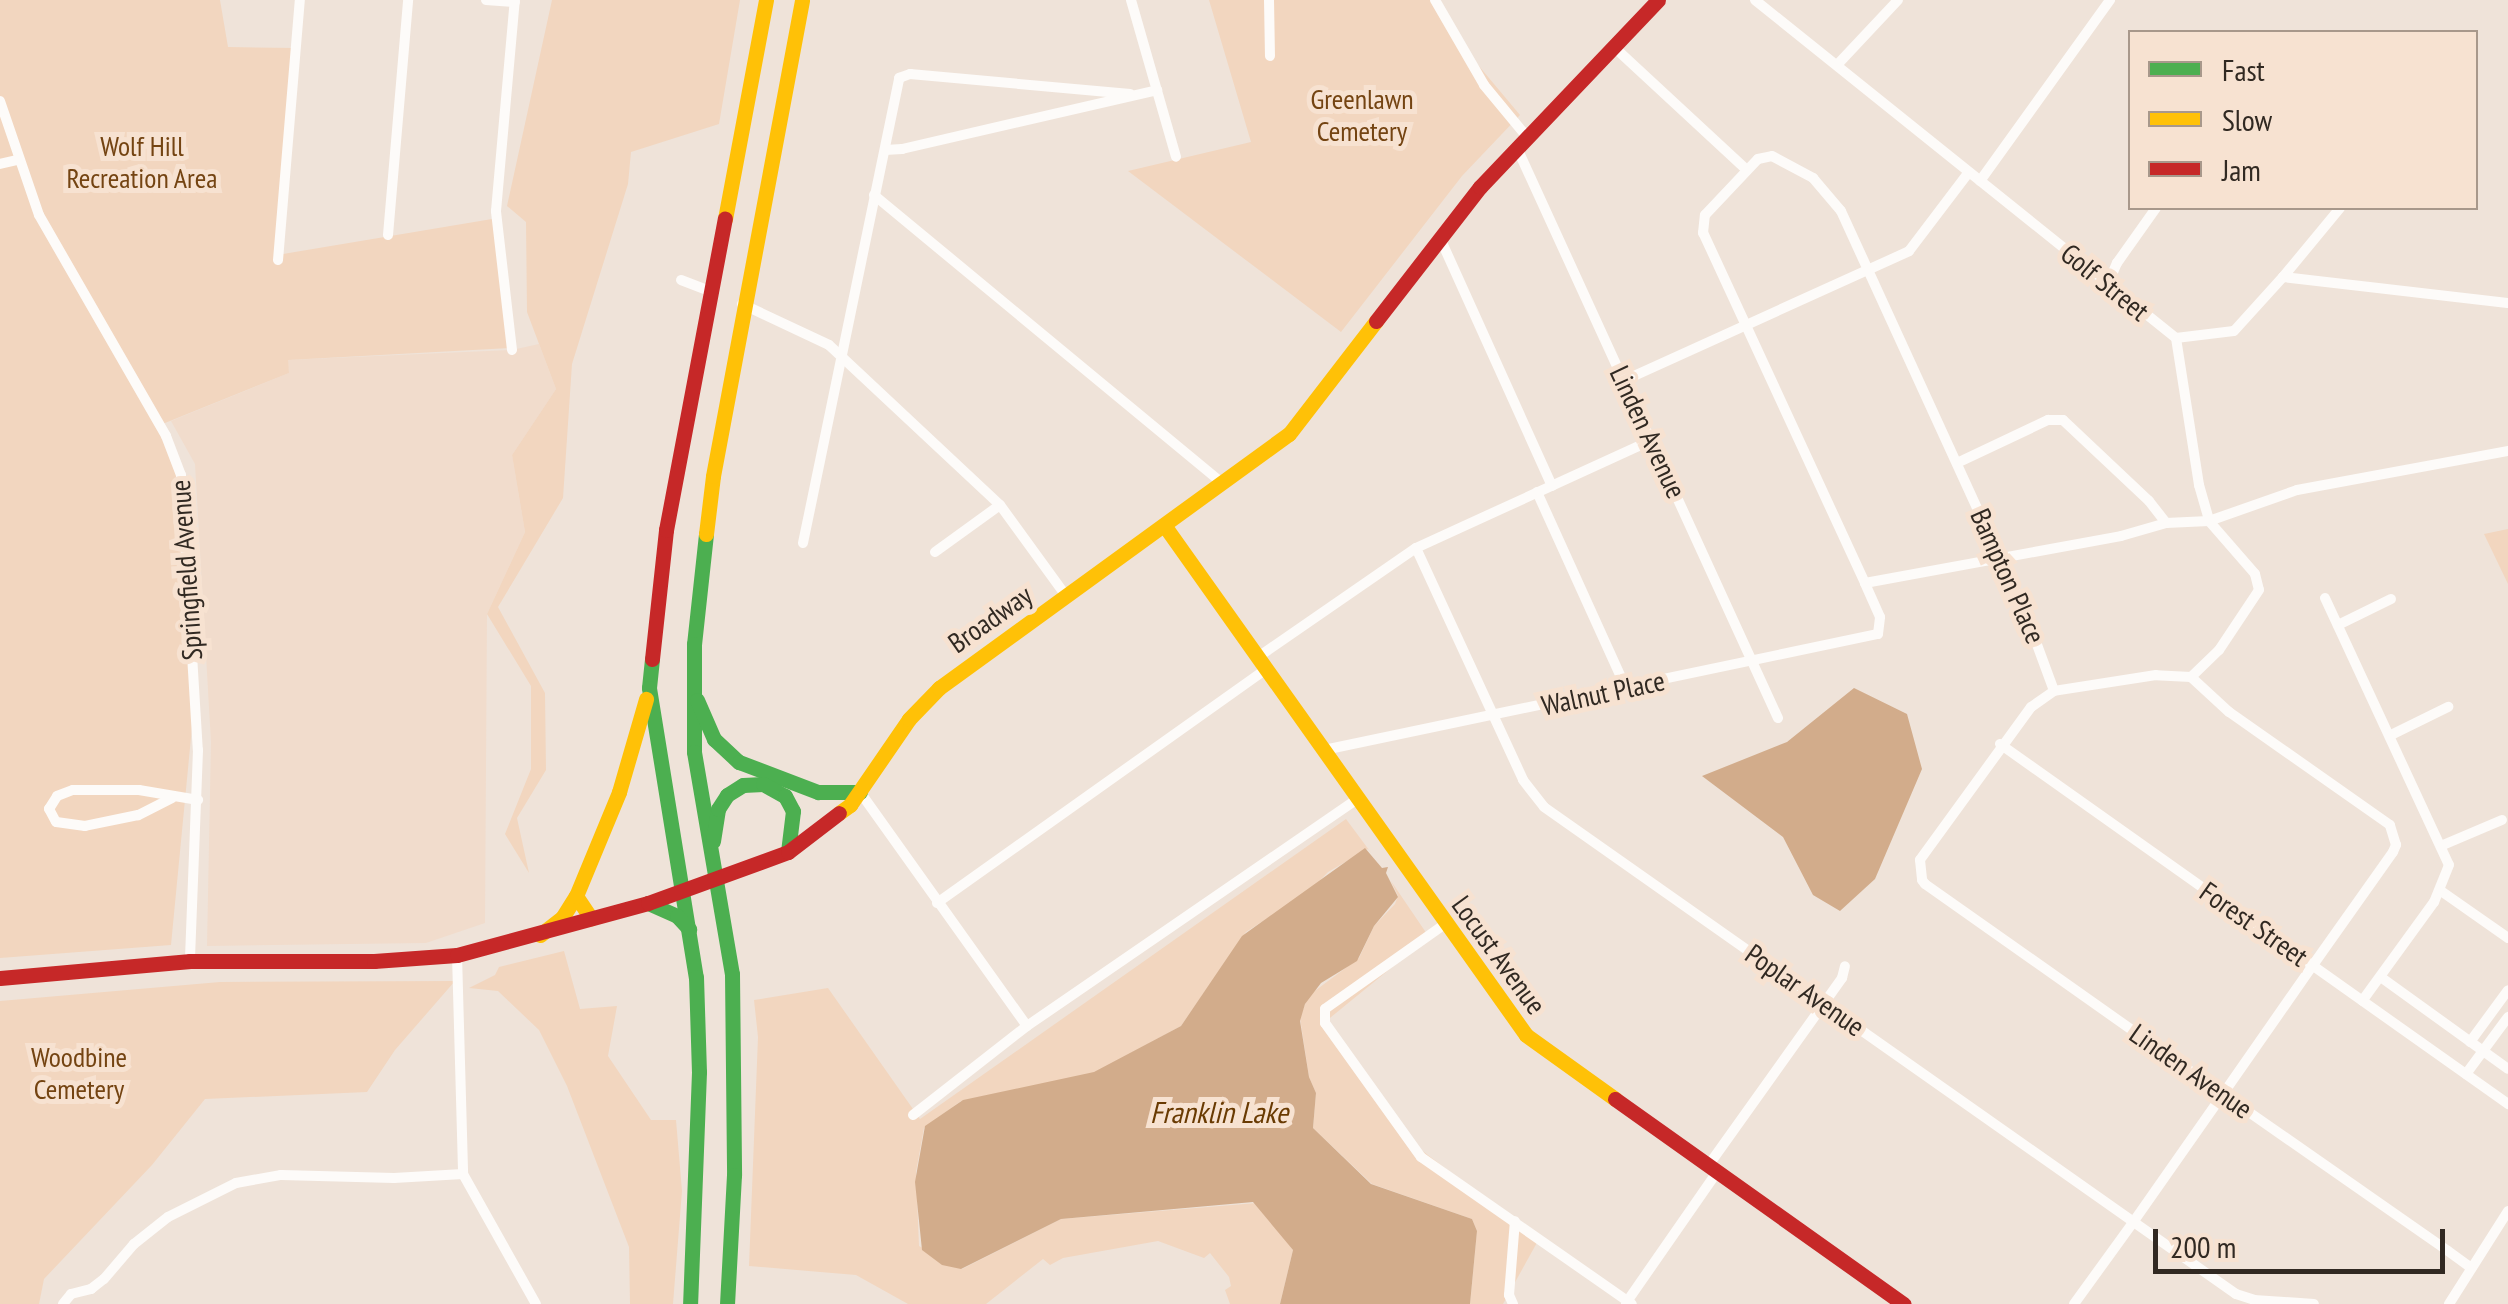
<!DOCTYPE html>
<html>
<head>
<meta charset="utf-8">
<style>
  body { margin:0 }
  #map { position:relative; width:2508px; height:1304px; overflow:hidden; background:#efe3d9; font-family:"PT Sans Narrow",sans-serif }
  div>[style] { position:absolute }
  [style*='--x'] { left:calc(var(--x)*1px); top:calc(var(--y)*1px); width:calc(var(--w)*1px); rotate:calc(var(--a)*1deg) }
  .built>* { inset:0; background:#f1dccc }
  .green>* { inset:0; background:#f2d6bf }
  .water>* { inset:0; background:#d2ac8b }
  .street>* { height:10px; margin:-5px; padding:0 5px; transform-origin:5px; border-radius:5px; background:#fdfbf9 }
  .fast>* { height:15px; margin:-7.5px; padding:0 7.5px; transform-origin:7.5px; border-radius:7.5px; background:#4caf50 }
  .slow>* { height:15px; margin:-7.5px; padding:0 7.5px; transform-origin:7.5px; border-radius:7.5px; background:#ffc107 }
  .jam>* { height:15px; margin:-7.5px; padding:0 7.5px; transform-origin:7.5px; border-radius:7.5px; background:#c62828 }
  span { translate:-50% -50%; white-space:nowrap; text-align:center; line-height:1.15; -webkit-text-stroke:10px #f7e2d1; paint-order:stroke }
  .park-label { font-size:28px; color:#744412 }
  .street-label { font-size:28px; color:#312922 }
  .water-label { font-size:30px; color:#693a02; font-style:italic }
  .legend { position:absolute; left:2128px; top:30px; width:350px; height:180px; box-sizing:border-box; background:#f7e2d1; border:2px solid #a8988b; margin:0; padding:12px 18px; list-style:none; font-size:30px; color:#312922 }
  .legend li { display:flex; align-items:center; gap:20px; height:50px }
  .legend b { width:50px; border:2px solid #a8988b }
  .scale { position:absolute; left:2153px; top:1229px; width:292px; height:45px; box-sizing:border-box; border:5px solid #312922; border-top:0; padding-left:12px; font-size:30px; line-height:35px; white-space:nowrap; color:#312922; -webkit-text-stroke:8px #f7e2d1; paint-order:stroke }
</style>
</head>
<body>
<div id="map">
  <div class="built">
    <i style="clip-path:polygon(539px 344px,556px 389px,512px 455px,525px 532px,487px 614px,485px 923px,426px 943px,207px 946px,211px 742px,195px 464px,171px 421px,289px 373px,287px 360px,512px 350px)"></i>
  </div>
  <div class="green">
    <i style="clip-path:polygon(0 0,220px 0,228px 47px,296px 48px,277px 255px,498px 218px,511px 348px,288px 360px,289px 373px,160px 425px,179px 477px,195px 696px,171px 945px,0 958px)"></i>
    <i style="clip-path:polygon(552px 0,740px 0,719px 124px,631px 152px,628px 184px,572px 364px,563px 498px,498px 607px,545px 693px,546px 770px,517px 818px,529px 873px,505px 834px,531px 769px,531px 686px,487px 614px,525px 532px,512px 455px,556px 389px,527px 312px,526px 222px,507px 206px)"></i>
    <i style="clip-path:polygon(1209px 0,1440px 0,1473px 59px,1520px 115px,1462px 176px,1341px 332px,1128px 171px,1251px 142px)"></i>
    <i style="clip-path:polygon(2508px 529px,2508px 584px,2484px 534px)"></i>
    <i style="clip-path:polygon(1346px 819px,1372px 854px,1368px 849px,1328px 872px,1310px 891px,1246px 932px,1181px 1026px,1094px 1073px,961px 1101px,924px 1128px,916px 1172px,919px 1246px,962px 1269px,1061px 1219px,1257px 1203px,1293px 1250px,1280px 1304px,1230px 1304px,1225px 1290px,1231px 1286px,1229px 1277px,1210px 1253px,1204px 1258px,1158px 1241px,1063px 1258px,1050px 1265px,1043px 1259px,986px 1304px,908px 1304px,856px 1275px,749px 1266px,758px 1037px,754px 1000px,828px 988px,920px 1119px)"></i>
    <i style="clip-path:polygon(1391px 881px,1429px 937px,1325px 1022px,1408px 1140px,1539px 1239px,1503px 1304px,1470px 1304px,1477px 1231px,1472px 1219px,1372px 1184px,1313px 1128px,1316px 1093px,1309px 1077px,1300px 1018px,1308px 996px,1359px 958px,1374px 926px,1395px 904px,1398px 896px)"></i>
    <i style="clip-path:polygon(564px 951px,580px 1009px,617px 1006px,608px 1056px,651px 1120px,676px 1120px,682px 1191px,673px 1304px,630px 1304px,629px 1247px,567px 1086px,539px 1030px,498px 991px,469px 988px,495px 975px,499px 967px)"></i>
    <i style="clip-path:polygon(455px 981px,395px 1050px,367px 1092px,205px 1099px,152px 1165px,44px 1279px,39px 1304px,0 1304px,0 1001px,220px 982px)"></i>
  </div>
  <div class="water">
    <i style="clip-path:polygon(1854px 688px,1907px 714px,1922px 769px,1875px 879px,1840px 911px,1813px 895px,1783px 837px,1702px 776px,1787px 742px)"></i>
    <i style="clip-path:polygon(1365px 848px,1382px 868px,1388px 867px,1386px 873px,1398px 897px,1374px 926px,1357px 961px,1321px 983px,1305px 1004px,1300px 1021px,1309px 1077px,1316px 1093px,1313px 1128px,1371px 1184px,1472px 1219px,1477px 1231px,1470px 1304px,1280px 1304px,1293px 1250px,1253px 1202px,1061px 1219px,961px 1269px,942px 1265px,922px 1250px,915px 1182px,925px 1126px,963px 1100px,1094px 1072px,1181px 1026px,1242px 936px)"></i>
  </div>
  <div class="street">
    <i style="--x:486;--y:0;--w:29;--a:4"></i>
    <i style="--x:1131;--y:0;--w:163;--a:74"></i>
    <i style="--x:1269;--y:0;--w:56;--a:89"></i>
    <i style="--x:1435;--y:0;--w:98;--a:60"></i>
    <i style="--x:1484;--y:85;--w:67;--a:50.4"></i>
    <i style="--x:1755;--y:0;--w:540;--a:38.76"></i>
    <i style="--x:2176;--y:338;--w:58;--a:-6.9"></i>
    <i style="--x:2234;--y:331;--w:73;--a:-47.8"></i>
    <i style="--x:2283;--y:277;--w:226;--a:6.6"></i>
    <i style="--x:1614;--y:47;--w:181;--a:42.8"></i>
    <i style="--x:1837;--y:65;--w:89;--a:-46.8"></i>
    <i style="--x:0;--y:101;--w:120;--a:71.1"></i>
    <i style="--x:39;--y:215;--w:255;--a:60.1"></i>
    <i style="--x:166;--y:436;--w:42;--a:69"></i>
    <i style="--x:181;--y:475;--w:276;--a:86.5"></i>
    <i style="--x:198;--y:750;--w:211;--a:92.2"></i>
    <i style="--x:1517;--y:148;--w:627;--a:65.4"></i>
    <i style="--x:885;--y:150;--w:17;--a:-3"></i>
    <i style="--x:902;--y:149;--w:262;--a:-13"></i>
    <i style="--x:0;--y:164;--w:18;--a:-13"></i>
    <i style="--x:1980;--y:181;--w:223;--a:-54.3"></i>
    <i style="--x:874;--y:195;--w:453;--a:39.6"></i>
    <i style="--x:388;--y:235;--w:236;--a:-85.1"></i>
    <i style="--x:1440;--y:238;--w:272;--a:65.7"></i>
    <i style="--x:278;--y:260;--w:261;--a:-85.2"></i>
    <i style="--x:2283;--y:277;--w:89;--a:-50.4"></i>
    <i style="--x:681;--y:280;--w:30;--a:21"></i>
    <i style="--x:2108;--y:284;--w:23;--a:-67"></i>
    <i style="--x:2117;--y:263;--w:67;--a:-54.7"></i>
    <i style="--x:742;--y:304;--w:96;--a:25.2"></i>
    <i style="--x:829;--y:345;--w:234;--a:43.1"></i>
    <i style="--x:1000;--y:505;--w:112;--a:54"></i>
    <i style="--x:2176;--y:338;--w:149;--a:81.1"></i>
    <i style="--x:2199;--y:485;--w:37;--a:74"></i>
    <i style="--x:2209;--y:521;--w:70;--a:49"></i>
    <i style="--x:2255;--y:574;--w:16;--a:76"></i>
    <i style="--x:2259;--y:590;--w:72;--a:123.7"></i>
    <i style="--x:2219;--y:650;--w:39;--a:136"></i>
    <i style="--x:512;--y:350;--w:140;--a:-96.6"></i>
    <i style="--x:496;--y:211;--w:212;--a:-84.9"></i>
    <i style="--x:1625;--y:380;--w:312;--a:-24.4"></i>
    <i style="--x:1909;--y:251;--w:99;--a:-52.8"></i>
    <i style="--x:1957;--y:463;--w:101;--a:-25.3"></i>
    <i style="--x:2048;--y:420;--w:15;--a:0"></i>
    <i style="--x:2063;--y:420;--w:118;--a:43.3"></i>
    <i style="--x:2149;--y:501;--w:28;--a:52"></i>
    <i style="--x:1537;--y:492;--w:215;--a:65.6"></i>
    <i style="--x:803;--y:543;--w:475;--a:-78.3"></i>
    <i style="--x:899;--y:78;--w:12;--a:-20"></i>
    <i style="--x:910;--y:74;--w:221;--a:5.2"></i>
    <i style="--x:1416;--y:548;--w:255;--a:65.2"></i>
    <i style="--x:1523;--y:780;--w:34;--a:52"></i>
    <i style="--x:1544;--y:807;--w:846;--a:35.14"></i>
    <i style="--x:2236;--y:1294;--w:19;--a:18"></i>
    <i style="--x:2254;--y:1300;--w:60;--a:3.8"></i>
    <i style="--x:935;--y:552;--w:80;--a:-35.9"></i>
    <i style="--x:1865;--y:583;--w:260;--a:-10.4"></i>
    <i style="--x:2121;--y:536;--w:47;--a:-16.1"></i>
    <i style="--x:2166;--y:523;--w:43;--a:-2.7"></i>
    <i style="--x:2209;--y:521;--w:93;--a:-19.4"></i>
    <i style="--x:2297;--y:490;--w:215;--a:-10.5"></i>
    <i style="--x:2325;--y:598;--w:294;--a:65.1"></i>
    <i style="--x:2449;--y:865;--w:40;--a:112"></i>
    <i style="--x:2434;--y:902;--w:122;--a:126"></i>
    <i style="--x:2338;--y:625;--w:59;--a:-26.1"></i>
    <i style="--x:1258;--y:657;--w:192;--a:-34.6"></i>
    <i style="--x:1416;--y:548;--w:260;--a:-24.6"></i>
    <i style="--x:2391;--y:735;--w:64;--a:-26.2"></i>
    <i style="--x:2000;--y:744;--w:623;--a:35.32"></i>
    <i style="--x:1324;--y:750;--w:566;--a:-11.83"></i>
    <i style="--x:1878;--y:634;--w:17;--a:-83"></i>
    <i style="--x:1880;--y:617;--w:37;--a:-114"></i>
    <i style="--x:1865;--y:583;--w:386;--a:-114.8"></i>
    <i style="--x:1703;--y:233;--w:18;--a:-84"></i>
    <i style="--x:1705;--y:215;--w:77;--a:-46.6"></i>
    <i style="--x:1758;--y:159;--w:14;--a:-12"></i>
    <i style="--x:1772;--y:156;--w:47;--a:28.2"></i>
    <i style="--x:1813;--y:178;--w:43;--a:49.7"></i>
    <i style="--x:1841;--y:211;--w:441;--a:65.4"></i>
    <i style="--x:2025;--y:612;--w:84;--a:69.8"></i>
    <i style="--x:860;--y:792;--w:287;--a:54.5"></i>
    <i style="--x:172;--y:798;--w:38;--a:153"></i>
    <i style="--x:138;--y:815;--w:54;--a:168.3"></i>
    <i style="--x:85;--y:826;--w:29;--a:-172"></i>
    <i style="--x:56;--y:822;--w:15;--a:-118"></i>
    <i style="--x:49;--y:809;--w:15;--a:-58"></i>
    <i style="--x:57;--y:796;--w:17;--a:-21"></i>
    <i style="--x:73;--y:790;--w:66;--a:0"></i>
    <i style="--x:139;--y:790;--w:60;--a:9.6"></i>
    <i style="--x:2443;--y:845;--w:64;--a:-23"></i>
    <i style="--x:2441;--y:891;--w:82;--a:35"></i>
    <i style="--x:937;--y:903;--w:404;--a:-35.4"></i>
    <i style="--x:1445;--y:924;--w:147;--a:144.7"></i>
    <i style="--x:1325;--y:1009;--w:14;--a:90"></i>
    <i style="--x:1325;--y:1023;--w:165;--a:54.4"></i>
    <i style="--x:1421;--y:1157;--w:257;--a:34.9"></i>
    <i style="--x:457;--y:955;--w:219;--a:88.4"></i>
    <i style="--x:463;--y:1174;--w:149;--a:60.7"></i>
    <i style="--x:2382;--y:978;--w:155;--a:35.8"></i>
    <i style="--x:2470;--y:1042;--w:64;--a:-53.8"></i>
    <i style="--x:2466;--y:1074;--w:71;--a:-53.6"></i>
    <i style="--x:913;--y:1115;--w:145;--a:-38"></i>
    <i style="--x:1027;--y:1026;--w:401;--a:-34.5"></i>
    <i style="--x:1708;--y:1166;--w:231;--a:-54.5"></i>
    <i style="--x:1842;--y:978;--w:12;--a:-76"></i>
    <i style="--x:1626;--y:1303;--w:160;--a:-55.2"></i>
    <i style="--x:63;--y:1304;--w:13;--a:-51"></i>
    <i style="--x:71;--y:1294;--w:21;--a:-14"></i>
    <i style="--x:91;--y:1289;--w:16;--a:-38"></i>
    <i style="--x:104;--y:1279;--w:46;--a:-49.4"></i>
    <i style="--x:134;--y:1244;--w:43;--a:-38.5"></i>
    <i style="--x:168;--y:1217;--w:76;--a:-26.6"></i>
    <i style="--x:236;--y:1183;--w:46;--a:-10.1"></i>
    <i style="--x:281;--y:1175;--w:113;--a:1.5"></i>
    <i style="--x:394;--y:1178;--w:69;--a:-3.3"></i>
    <i style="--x:1513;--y:1304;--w:10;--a:-114"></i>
    <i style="--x:1509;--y:1295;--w:74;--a:-85.4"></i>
    <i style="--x:2074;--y:1304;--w:102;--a:-54.1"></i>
    <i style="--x:2134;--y:1221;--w:155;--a:-55"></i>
    <i style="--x:2223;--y:1094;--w:157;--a:-55.1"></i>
    <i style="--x:2313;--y:965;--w:138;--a:-54.7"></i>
    <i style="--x:2393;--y:852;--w:8;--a:-67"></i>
    <i style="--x:2396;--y:845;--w:21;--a:-107"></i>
    <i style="--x:2390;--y:825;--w:197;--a:-144.9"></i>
    <i style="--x:2229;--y:712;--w:52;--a:-137.4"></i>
    <i style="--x:2191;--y:677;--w:35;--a:-177"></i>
    <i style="--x:2156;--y:675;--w:103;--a:171.1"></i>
    <i style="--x:2054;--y:691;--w:28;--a:145"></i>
    <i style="--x:2031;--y:707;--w:189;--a:126"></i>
    <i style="--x:1920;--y:860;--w:20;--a:84"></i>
    <i style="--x:1922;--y:880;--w:5;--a:53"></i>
    <i style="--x:1925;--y:884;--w:365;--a:35.2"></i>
    <i style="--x:2223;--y:1094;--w:274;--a:34.9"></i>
    <i style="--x:2448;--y:1251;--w:29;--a:36"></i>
    <i style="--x:2449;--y:1304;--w:110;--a:-57.6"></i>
  </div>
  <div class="fast">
    <i style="--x:706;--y:534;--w:111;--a:96.2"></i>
    <i style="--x:694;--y:644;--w:108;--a:90"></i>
    <i style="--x:694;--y:752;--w:225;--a:80.3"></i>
    <i style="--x:732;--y:974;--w:201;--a:89.4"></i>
    <i style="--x:734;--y:1175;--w:129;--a:93.1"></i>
    <i style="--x:652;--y:659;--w:29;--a:96"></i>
    <i style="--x:649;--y:688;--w:293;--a:80.8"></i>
    <i style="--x:696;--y:977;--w:95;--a:88.2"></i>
    <i style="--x:699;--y:1072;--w:232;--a:92.2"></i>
    <i style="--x:697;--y:700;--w:43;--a:66.4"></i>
    <i style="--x:714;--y:739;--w:34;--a:43"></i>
    <i style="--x:739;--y:762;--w:85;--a:20.8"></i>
    <i style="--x:818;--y:792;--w:42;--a:0"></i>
    <i style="--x:713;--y:841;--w:32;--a:-81"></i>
    <i style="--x:718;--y:809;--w:17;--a:-57"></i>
    <i style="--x:727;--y:795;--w:19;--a:-32"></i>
    <i style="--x:743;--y:785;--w:20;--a:-3"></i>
    <i style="--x:763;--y:784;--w:25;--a:29"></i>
    <i style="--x:785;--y:796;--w:17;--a:62"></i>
    <i style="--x:793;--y:811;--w:41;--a:97"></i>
    <i style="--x:648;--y:903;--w:32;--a:24"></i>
    <i style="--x:677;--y:916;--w:18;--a:47"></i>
  </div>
  <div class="slow">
    <i style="--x:725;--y:219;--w:223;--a:-79.4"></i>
    <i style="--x:1164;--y:525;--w:625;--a:54.63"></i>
    <i style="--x:1526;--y:1035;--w:110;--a:35.7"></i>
    <i style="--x:706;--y:534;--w:58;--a:-83.1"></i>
    <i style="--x:713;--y:476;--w:484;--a:-79.4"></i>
    <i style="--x:839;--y:813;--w:14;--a:-36"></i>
    <i style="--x:850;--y:805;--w:104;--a:-55.5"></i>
    <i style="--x:909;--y:719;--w:43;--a:-45.9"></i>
    <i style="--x:939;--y:688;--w:432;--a:-36"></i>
    <i style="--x:1289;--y:434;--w:143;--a:-52.4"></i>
    <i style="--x:576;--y:896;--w:27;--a:56"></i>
    <i style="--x:540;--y:935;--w:28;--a:-38"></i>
    <i style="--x:562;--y:918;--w:26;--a:-58"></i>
    <i style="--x:576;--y:896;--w:113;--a:-67.5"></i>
    <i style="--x:619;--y:792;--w:97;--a:-73.8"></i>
  </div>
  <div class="jam">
    <i style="--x:1376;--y:321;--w:170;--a:-52.2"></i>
    <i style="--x:1480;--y:187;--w:258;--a:-46.4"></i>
    <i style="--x:652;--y:659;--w:130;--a:-83.8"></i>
    <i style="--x:666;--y:530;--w:317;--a:-79.3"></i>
    <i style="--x:0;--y:978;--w:191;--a:-5.1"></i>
    <i style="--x:190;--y:961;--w:184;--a:0"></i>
    <i style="--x:374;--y:961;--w:83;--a:-4.1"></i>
    <i style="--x:457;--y:955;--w:198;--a:-15.2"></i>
    <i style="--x:648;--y:903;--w:149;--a:-20"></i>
    <i style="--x:788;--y:852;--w:64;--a:-37.4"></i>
    <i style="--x:1615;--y:1099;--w:354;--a:35.4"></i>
  </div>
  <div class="park-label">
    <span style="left:1362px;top:115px">Greenlawn<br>Cemetery</span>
    <span style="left:142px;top:162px">Wolf Hill<br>Recreation Area</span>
    <span style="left:79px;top:1073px">Woodbine<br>Cemetery</span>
  </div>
  <div class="street-label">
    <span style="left:2105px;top:282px;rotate:39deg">Golf Street</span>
    <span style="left:1648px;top:432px;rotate:65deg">Linden Avenue</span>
    <span style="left:186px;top:570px;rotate:-94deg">Springfield Avenue</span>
    <span style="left:2008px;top:576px;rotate:66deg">Bampton Place</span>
    <span style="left:990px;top:619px;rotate:-35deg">Broadway</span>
    <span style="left:1603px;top:693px;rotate:-12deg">Walnut Place</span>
    <span style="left:2254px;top:924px;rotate:35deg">Forest Street</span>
    <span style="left:1499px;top:955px;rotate:54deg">Locust Avenue</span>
    <span style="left:1805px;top:990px;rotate:35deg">Poplar Avenue</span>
    <span style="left:2191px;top:1071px;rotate:35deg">Linden Avenue</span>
  </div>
  <div class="water-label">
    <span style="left:1219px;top:1112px">Franklin Lake</span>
  </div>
  <ul class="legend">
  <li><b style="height:12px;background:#4caf50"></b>Fast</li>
  <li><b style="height:12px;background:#ffc107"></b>Slow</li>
  <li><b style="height:12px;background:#c62828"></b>Jam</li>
  </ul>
  <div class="scale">200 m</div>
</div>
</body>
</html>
